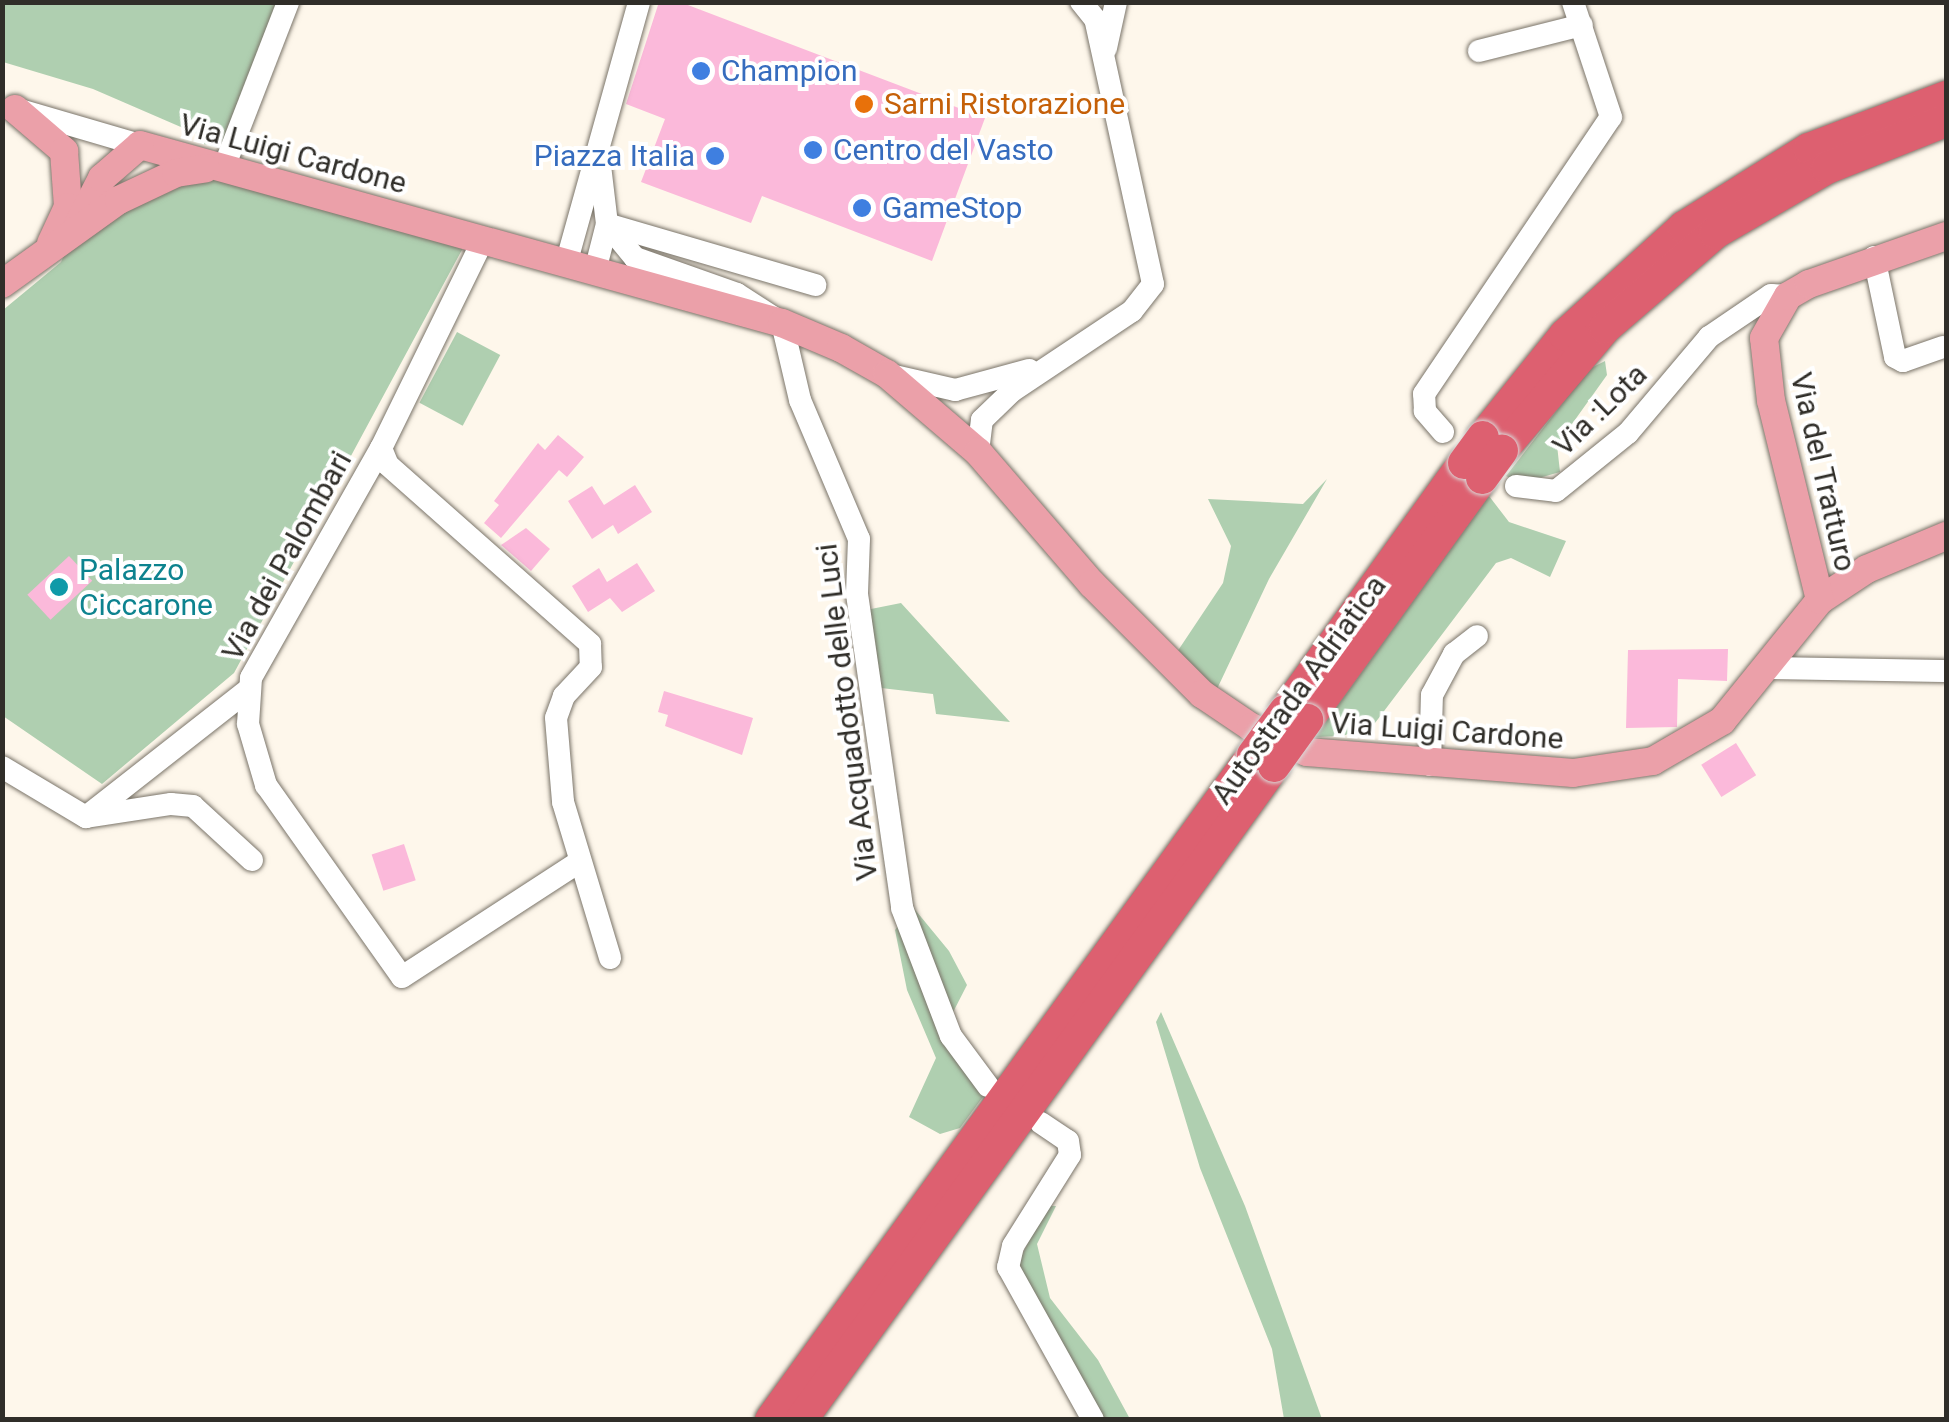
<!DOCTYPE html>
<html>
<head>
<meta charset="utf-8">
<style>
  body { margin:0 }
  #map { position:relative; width:1949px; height:1422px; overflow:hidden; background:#fef7eb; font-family:Roboto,sans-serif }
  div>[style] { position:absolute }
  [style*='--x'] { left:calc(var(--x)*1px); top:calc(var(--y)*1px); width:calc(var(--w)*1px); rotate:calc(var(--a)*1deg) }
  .green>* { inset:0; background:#afcfb0; transform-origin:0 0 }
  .building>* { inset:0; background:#fbb9da; transform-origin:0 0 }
  .roads { filter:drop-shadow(0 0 2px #7a7469) drop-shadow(0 0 2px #7a7469) }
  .minor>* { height:22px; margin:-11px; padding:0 11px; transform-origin:11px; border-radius:11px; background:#fff }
  .major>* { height:28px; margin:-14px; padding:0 14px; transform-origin:14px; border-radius:14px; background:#eba0a9 }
  .highway>* { height:32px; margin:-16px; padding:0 16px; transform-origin:16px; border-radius:16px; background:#dd6070 }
  .bridges { filter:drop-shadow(0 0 2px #dad9d8) drop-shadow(0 0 2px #dad9d8) }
  .highway-bridge>* { height:32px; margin:-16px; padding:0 16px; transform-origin:16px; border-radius:16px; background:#dd6070 }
  .dots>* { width:28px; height:28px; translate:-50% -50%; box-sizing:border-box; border:5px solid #fff; border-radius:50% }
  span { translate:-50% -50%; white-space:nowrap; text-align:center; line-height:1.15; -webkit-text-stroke:8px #fff; paint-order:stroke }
  .shop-label { font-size:30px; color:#366cbe }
  .left { translate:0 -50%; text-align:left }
  .right { translate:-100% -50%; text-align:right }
  .food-label { font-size:30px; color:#c56008 }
  .street-label { font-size:30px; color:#302e29 }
  .culture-label { font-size:30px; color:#0d838f }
  .frame { position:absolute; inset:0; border:5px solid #302e29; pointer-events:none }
</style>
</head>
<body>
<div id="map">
  <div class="green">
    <i style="clip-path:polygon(3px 3px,284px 3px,225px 149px,199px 143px,197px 134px,93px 89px,3px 62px)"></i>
    <i style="clip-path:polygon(200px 169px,463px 248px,234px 673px,102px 784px,3px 716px,3px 310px,61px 262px,77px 227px)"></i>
    <i style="left:457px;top:332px;width:49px;height:80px;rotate:28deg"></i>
    <i style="clip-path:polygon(1605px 361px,1607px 375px,1557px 445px,1560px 472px,1521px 483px,1506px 476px,1589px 369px)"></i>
    <i style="clip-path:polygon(1327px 479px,1269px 579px,1217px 689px,1177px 652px,1223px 583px,1231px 546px,1208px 499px,1303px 504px)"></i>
    <i style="clip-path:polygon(1489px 496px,1509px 522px,1566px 541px,1550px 577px,1511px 558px,1496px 563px,1375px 723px,1343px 736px,1315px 737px)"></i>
    <i style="clip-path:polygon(901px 603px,1010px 722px,936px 714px,933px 694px,881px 688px,866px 610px)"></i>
    <i style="clip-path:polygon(912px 906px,949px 951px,967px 985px,948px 1022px,988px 1090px,960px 1128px,940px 1134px,909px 1117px,936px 1058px,907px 990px,895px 930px)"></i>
    <i style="clip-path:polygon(1161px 1012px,1245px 1206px,1322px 1419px,1284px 1419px,1272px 1349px,1200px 1168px,1156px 1022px)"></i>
    <i style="clip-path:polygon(1046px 1206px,1056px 1206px,1037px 1244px,1050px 1298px,1098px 1360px,1130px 1419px,1100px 1419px,1016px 1267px)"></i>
  </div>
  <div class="building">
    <i style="clip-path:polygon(659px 2px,680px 2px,985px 118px,932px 261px,762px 196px,751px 223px,641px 182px,665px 119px,626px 104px)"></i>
    <i style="clip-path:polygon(558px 435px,584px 457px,567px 477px,559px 470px,501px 538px,484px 523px,499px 505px,494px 501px,538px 443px,545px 450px)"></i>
    <i style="clip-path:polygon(635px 485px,652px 512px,618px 534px,613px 525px,592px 539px,568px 501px,592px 486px,604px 505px)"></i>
    <i style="clip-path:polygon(526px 528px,550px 549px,531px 571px,501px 545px)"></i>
    <i style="left:69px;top:556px;width:34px;height:57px;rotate:47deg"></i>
    <i style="clip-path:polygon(637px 563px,655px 591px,622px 612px,610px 598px,588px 612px,572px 586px,599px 568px,607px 582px)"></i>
    <i style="clip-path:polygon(1728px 649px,1727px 681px,1678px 679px,1677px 727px,1626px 728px,1628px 650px)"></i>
    <i style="clip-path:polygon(664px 691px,753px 718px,742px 755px,665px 726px,668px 715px,658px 712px)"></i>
    <i style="left:1736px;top:743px;width:38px;height:41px;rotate:58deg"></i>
    <i style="left:404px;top:844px;width:38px;height:34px;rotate:72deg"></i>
  </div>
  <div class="roads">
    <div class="minor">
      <i style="--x:1106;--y:48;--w:47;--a:-77.7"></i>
      <i style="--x:1479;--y:51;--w:106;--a:-14.2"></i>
      <i style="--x:20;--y:110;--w:125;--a:16.3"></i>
      <i style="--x:223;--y:170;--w:180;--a:-68.8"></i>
      <i style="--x:607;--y:224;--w:44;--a:50.5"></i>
      <i style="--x:635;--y:258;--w:108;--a:19.4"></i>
      <i style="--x:737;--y:294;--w:54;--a:32.8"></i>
      <i style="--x:782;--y:323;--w:79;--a:76.8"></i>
      <i style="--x:800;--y:400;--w:151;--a:67"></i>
      <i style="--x:859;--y:539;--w:55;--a:92.1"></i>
      <i style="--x:857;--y:594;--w:317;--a:81.8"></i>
      <i style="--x:902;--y:908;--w:137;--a:69.1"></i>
      <i style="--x:951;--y:1036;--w:62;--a:53.5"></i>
      <i style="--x:610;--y:225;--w:214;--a:16.3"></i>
      <i style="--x:483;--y:240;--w:232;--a:116.1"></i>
      <i style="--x:381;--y:448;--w:18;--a:68"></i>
      <i style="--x:388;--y:465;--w:270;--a:41.5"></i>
      <i style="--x:590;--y:644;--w:23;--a:88"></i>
      <i style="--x:591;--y:667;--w:40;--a:133"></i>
      <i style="--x:564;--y:696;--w:23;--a:110"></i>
      <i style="--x:556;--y:718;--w:84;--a:85.2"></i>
      <i style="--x:563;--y:802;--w:163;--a:73.2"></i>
      <i style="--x:1874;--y:257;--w:102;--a:78.1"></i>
      <i style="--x:1895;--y:357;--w:9;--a:27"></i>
      <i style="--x:1903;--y:361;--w:42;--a:-19.3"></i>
      <i style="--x:566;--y:264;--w:272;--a:-74.4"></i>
      <i style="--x:595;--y:271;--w:49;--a:-75.7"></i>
      <i style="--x:607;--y:224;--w:67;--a:-96.8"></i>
      <i style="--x:890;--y:375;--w:67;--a:13"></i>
      <i style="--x:955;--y:390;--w:77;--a:-15.1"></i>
      <i style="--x:1443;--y:432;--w:28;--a:-131"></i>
      <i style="--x:1425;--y:411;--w:17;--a:-93"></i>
      <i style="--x:1424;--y:394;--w:334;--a:-56"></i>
      <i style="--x:1611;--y:117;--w:121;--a:-108.3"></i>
      <i style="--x:381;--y:448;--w:264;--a:119.5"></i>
      <i style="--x:251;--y:678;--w:46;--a:93.7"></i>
      <i style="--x:248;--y:724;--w:64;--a:73.6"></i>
      <i style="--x:266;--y:785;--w:235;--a:54.7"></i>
      <i style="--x:402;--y:977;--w:211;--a:-33"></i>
      <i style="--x:978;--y:452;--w:32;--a:-83"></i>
      <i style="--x:982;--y:420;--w:42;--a:-44"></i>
      <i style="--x:1012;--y:391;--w:144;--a:-33.7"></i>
      <i style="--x:1132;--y:311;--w:34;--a:-52"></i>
      <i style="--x:1153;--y:284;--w:271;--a:-102.3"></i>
      <i style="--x:1095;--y:19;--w:22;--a:-129"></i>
      <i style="--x:1516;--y:486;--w:40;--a:7.1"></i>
      <i style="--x:1556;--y:491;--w:92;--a:-38.9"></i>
      <i style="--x:1628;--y:433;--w:126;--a:-49.8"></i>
      <i style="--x:1709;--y:337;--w:75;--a:-34.1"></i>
      <i style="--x:1771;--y:295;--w:17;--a:3"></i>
      <i style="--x:1767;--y:668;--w:179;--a:1"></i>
      <i style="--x:1430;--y:765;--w:70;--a:-88.4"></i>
      <i style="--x:1432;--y:695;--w:47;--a:-61.8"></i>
      <i style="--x:1454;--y:654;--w:29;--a:-38"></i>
      <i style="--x:2;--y:767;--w:98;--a:30.8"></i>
      <i style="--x:86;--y:817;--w:207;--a:-38.1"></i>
      <i style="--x:86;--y:817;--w:86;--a:-8.7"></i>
      <i style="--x:171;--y:804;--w:22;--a:5"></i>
      <i style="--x:193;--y:806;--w:80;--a:42.5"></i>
      <i style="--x:1041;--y:1123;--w:32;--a:34"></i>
      <i style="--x:1068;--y:1141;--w:14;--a:82"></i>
      <i style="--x:1070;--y:1155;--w:107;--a:122.1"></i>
      <i style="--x:1013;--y:1246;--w:22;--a:103"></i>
      <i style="--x:1008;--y:1267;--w:175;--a:60.9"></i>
    </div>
    <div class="major">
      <i style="--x:15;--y:109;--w:65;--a:40.6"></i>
      <i style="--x:64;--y:151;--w:56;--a:85.9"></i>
      <i style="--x:68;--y:207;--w:40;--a:115"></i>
      <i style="--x:140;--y:145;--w:666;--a:15.5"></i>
      <i style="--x:782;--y:323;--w:64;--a:23"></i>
      <i style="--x:841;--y:348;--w:53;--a:29.5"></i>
      <i style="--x:887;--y:374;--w:120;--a:40.6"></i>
      <i style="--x:978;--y:452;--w:174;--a:49.2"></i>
      <i style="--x:1092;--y:584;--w:156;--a:45"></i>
      <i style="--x:1202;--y:694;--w:59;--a:34"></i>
      <i style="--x:1251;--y:727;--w:61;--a:24.1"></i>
      <i style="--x:1307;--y:752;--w:267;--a:4.5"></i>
      <i style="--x:1573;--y:773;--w:81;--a:-8.5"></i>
      <i style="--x:1653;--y:761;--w:80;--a:-30.1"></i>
      <i style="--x:1722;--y:721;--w:156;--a:-51"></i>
      <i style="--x:1820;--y:600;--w:56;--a:-33.4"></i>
      <i style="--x:1867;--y:569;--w:86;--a:-22.7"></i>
      <i style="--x:78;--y:225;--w:53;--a:-62.9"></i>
      <i style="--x:102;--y:178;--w:50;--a:-41"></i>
      <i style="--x:2;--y:284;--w:144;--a:-35.7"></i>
      <i style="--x:119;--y:200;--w:63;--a:-25.3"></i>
      <i style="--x:176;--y:173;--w:30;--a:-9"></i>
      <i style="--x:1820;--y:600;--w:205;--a:-103.8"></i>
      <i style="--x:1771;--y:401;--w:63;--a:-96.3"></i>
      <i style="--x:1764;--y:338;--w:48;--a:-60.3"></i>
      <i style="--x:1788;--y:296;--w:24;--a:-30"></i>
      <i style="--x:1809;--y:284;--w:145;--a:-19.3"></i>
    </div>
    <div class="highway">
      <i style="--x:1483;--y:437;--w:131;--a:-51.2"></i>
      <i style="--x:1565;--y:335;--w:161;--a:-42.2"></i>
      <i style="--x:1684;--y:227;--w:147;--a:-32"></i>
      <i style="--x:1809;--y:149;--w:147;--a:-20.8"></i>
      <i style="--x:1502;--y:450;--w:160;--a:-49.8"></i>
      <i style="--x:1605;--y:328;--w:145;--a:-40.8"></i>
      <i style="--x:1715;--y:233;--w:129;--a:-30.1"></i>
      <i style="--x:1827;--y:168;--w:128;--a:-21.6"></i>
      <i style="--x:1285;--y:711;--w:306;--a:-54.2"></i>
      <i style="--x:1307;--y:720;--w:299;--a:-54.1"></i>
      <i style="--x:771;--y:1420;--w:821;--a:-54.06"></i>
      <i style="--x:801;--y:1420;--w:807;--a:-54.12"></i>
    </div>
  </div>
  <div class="bridges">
    <div class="highway-bridge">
      <i style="--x:1464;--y:463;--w:32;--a:-54"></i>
      <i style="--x:1482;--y:478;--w:34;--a:-54"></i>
      <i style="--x:1253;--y:755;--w:54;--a:-54"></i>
      <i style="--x:1274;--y:766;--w:57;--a:-54.3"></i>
    </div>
  </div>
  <div class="dots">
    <i style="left:701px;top:71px;background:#3f7fe0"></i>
    <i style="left:864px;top:104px;background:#e8710a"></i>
    <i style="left:813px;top:150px;background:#3f7fe0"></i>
    <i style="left:715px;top:156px;background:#3f7fe0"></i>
    <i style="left:862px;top:208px;background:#3f7fe0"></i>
    <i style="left:59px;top:587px;background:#0f9aa8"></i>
  </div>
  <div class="shop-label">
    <span class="left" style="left:721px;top:71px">Champion</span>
    <span class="left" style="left:833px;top:150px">Centro del Vasto</span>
    <span class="right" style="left:695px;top:156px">Piazza Italia</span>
    <span class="left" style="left:882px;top:208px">GameStop</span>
  </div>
  <div class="food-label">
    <span class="left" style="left:884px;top:104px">Sarni Ristorazione</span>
  </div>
  <div class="street-label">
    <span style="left:293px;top:154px;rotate:15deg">Via Luigi Cardone</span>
    <span style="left:1600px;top:410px;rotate:-44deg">Via :Lota</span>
    <span style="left:1823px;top:472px;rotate:77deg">Via del Tratturo</span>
    <span style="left:287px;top:556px;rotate:-61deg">Via dei Palombari</span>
    <span style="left:1299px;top:690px;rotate:-54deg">Autostrada Adriatica</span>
    <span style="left:847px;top:712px;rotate:-97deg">Via Acquadotto delle Luci</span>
    <span style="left:1447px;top:731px;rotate:4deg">Via Luigi Cardone</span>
  </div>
  <div class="culture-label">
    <span class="left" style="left:79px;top:587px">Palazzo<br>Ciccarone</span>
  </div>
  <div class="frame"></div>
</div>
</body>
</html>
